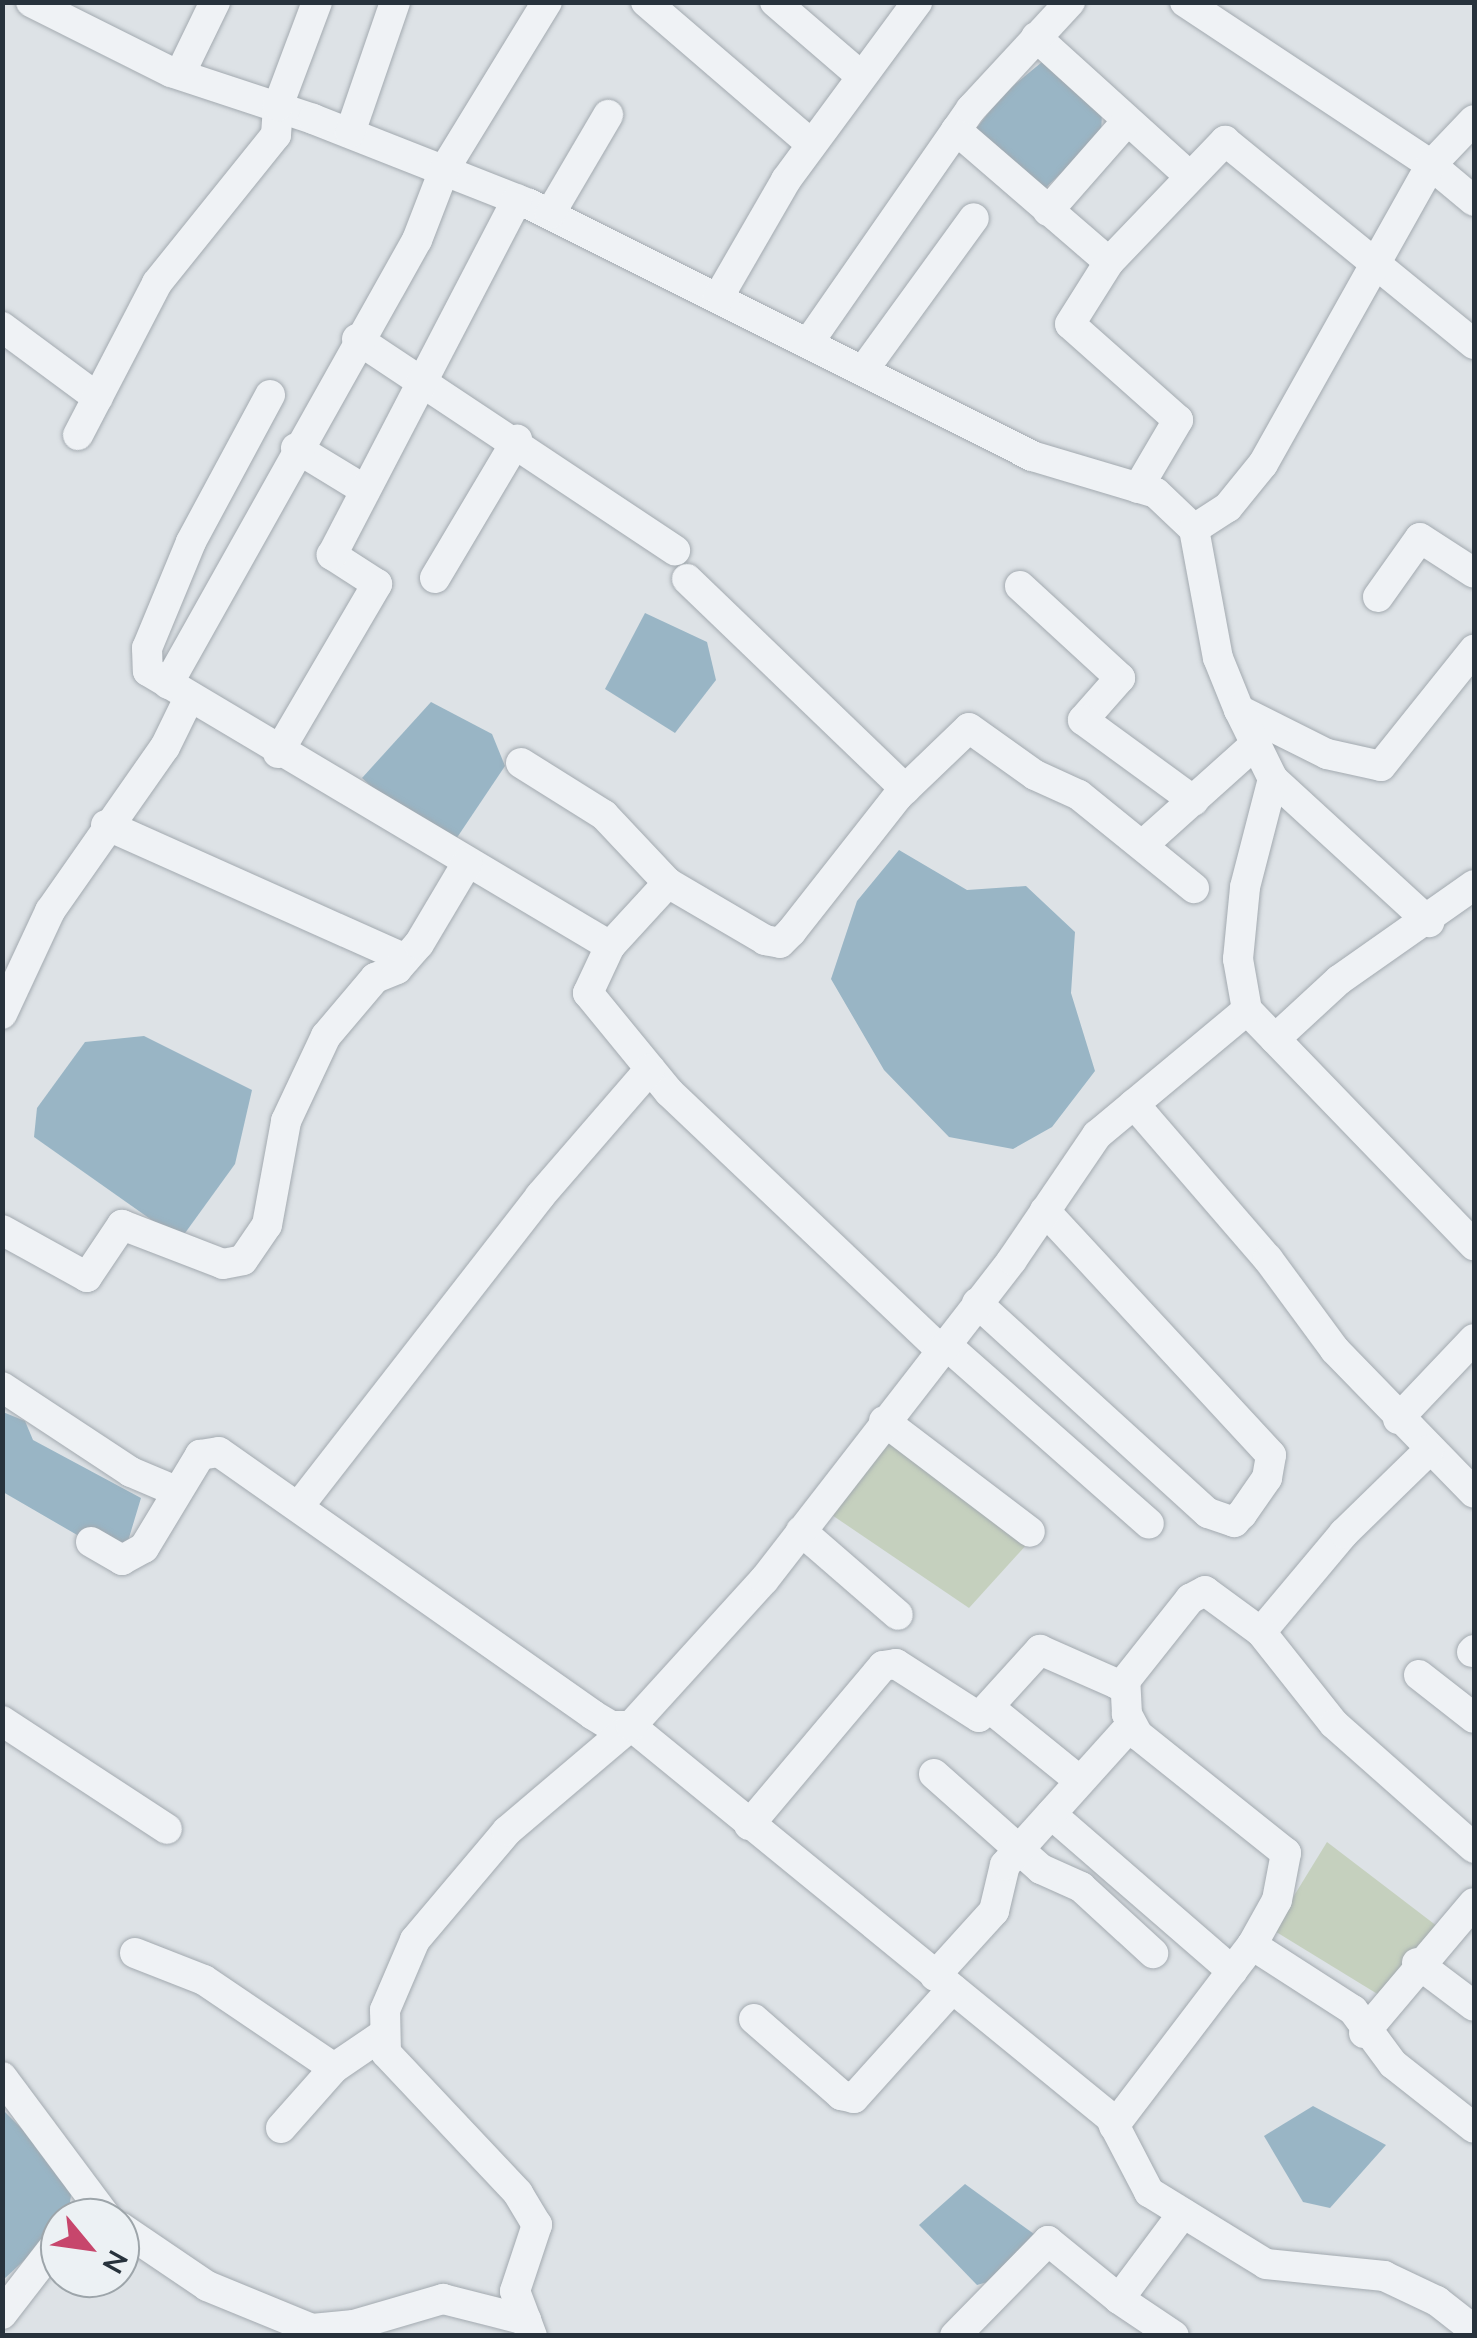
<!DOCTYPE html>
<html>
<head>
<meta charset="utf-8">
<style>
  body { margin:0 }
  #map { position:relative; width:1477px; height:2338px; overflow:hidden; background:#dde2e6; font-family:"Nunito Sans",sans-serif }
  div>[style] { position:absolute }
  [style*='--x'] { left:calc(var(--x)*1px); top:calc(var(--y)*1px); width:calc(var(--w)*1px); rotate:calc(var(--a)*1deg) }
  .green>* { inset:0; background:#c5d0be }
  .water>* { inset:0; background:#99b5c5 }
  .roads { filter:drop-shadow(0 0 2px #a3aab0) drop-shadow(0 0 2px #a3aab0) }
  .minor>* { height:30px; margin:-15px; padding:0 15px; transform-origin:15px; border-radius:15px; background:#eff2f5 }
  span { translate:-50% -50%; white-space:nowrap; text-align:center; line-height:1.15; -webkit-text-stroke:8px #ecf1f4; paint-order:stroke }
  .frame { position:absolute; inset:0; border:5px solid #27323c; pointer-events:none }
  .north { position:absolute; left:40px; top:2198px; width:100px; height:100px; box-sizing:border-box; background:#ecf1f4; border:2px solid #9da5aa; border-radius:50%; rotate:119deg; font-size:28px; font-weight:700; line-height:40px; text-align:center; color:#27323c }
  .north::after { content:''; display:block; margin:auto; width:35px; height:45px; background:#c7466c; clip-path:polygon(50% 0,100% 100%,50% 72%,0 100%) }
</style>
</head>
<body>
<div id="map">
  <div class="green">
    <i style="clip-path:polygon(886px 1437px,1028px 1543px,969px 1608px,826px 1511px)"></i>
    <i style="clip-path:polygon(1327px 1842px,1446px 1933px,1384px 1998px,1273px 1930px)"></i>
  </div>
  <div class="water">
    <i style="clip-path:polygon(1042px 62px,1102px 112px,1101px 136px,1041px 192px,976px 129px,1002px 95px)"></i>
    <i style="clip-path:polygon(645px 613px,707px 642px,716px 680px,675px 733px,605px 689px)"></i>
    <i style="clip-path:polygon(431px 702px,492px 734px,505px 766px,446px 854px,362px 778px)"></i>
    <i style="clip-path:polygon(899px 850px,967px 890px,1026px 886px,1075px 932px,1071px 993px,1095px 1071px,1052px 1127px,1013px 1149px,949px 1137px,884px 1070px,831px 979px,857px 901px)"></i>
    <i style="clip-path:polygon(144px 1036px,252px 1090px,235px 1164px,180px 1240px,34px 1137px,37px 1108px,85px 1042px)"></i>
    <i style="clip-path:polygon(3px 1412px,25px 1421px,33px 1440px,141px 1498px,122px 1561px,3px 1492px)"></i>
    <i style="clip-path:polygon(1313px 2106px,1386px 2145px,1330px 2208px,1303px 2202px,1264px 2136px)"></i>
    <i style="clip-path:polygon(2px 2109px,73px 2180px,68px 2218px,60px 2218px,60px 2227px,3px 2280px)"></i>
    <i style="clip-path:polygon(965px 2184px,1034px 2234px,1016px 2274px,977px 2285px,919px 2225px)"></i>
  </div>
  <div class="roads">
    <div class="minor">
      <i style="--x:31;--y:2;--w:157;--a:26.6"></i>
      <i style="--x:171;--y:72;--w:150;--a:18.3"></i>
      <i style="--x:313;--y:119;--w:232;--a:21.5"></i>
      <i style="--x:529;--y:204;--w:563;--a:26.61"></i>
      <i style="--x:1032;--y:456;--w:129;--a:16.6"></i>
      <i style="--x:1156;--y:493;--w:52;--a:43.5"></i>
      <i style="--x:1194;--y:529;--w:131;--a:79.5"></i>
      <i style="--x:1218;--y:658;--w:56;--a:68"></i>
      <i style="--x:1239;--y:710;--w:98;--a:26.6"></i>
      <i style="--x:1327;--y:754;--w:55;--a:12.5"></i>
      <i style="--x:1381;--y:766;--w:149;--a:-51.3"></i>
      <i style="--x:646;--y:2;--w:218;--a:40.7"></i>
      <i style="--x:775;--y:2;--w:112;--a:40.7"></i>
      <i style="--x:1185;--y:2;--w:295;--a:33.5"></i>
      <i style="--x:1431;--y:165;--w:56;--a:39.9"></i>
      <i style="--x:1036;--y:37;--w:205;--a:42.2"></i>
      <i style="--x:181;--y:72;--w:78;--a:-64.1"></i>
      <i style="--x:956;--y:130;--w:202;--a:40.8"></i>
      <i style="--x:350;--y:133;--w:139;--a:-71"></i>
      <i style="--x:1048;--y:211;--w:120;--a:-48.7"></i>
      <i style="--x:550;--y:214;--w:115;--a:-59.6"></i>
      <i style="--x:718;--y:298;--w:136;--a:-60"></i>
      <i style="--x:786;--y:180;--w:221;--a:-53.6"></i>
      <i style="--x:2;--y:327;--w:119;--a:36.5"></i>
      <i style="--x:357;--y:339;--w:382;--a:33.6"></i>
      <i style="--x:809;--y:342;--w:284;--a:-55.2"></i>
      <i style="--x:971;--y:109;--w:146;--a:-47.2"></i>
      <i style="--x:865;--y:368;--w:185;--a:-54"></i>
      <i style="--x:270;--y:395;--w:167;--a:118.3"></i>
      <i style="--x:191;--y:542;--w:115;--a:112.5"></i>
      <i style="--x:147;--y:648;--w:23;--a:88"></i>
      <i style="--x:148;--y:671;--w:538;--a:30.76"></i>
      <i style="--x:610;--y:946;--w:52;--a:115.1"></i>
      <i style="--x:588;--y:993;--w:128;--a:50.7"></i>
      <i style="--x:669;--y:1092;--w:372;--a:43.5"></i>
      <i style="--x:78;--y:435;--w:171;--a:-62.5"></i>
      <i style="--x:157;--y:283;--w:190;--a:-51.2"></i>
      <i style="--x:276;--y:135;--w:29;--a:-86"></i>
      <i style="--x:278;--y:106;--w:111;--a:-69.4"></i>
      <i style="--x:296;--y:448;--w:81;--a:31.3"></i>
      <i style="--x:1138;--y:488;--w:79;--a:-59.5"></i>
      <i style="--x:1178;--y:420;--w:144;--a:-138.4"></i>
      <i style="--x:1070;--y:324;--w:73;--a:-57.8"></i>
      <i style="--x:1109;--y:262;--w:168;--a:-46.2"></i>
      <i style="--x:1225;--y:141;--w:321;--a:39.2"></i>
      <i style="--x:1194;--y:529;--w:40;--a:-32.9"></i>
      <i style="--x:1228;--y:507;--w:55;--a:-50.9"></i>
      <i style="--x:1263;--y:464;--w:343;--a:-60.7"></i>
      <i style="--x:1431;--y:165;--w:62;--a:-46.3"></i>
      <i style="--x:435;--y:578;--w:161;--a:-59.3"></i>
      <i style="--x:687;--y:579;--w:303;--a:43.9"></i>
      <i style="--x:1020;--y:586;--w:136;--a:42.6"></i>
      <i style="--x:1120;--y:678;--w:56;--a:131.4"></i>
      <i style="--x:1083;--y:720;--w:137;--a:36.1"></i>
      <i style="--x:1378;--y:597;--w:72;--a:-54.6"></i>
      <i style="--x:1420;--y:538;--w:64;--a:32.9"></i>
      <i style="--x:168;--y:684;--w:509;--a:-60.72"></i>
      <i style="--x:417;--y:240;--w:75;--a:-68.9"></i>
      <i style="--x:444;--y:170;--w:197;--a:-58.5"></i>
      <i style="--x:278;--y:753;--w:196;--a:-59.6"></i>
      <i style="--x:377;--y:584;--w:54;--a:-147.2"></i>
      <i style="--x:332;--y:555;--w:401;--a:-62.5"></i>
      <i style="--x:521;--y:763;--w:98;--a:32.1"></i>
      <i style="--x:604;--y:815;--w:93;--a:46.7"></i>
      <i style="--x:668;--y:883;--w:113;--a:30.4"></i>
      <i style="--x:765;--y:940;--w:15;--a:11"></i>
      <i style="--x:780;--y:943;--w:16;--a:-45"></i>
      <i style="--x:791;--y:932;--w:173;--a:-51.8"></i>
      <i style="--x:898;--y:796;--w:98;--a:-43.8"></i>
      <i style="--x:969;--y:728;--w:81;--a:35.5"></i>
      <i style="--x:1035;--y:775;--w:48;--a:24.4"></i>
      <i style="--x:1079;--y:795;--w:148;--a:39"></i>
      <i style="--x:1273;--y:779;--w:212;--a:42.5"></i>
      <i style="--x:106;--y:825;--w:328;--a:24.1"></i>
      <i style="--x:1145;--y:843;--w:144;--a:-41.9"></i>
      <i style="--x:610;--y:946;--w:86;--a:-47.4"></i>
      <i style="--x:1247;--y:1010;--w:327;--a:46"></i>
      <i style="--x:2;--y:1014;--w:114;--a:-65"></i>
      <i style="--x:50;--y:911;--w:200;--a:-55"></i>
      <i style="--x:165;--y:747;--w:55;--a:-63.9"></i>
      <i style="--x:1275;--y:1039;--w:87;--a:-42.7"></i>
      <i style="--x:1339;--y:980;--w:165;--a:-35.1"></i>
      <i style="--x:1134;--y:1104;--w:205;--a:49.2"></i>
      <i style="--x:1268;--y:1259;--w:113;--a:53.6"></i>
      <i style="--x:1335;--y:1350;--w:199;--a:45.8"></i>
      <i style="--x:2;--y:1230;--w:97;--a:28.9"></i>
      <i style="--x:87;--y:1277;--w:63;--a:-56.1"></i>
      <i style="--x:122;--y:1225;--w:108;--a:21.1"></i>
      <i style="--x:223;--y:1264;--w:20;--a:-11"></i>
      <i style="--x:243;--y:1260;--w:42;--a:-55.6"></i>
      <i style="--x:267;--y:1225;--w:106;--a:-79.6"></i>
      <i style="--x:286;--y:1121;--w:94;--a:-64.8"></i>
      <i style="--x:326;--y:1036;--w:76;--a:-49.8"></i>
      <i style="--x:375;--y:978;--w:24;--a:-22"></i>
      <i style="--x:397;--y:969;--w:33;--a:-49"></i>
      <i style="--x:419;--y:944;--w:94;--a:-59.3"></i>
      <i style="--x:977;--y:1303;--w:312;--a:42.3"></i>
      <i style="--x:1208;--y:1513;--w:28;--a:19"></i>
      <i style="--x:1234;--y:1522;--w:11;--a:-45"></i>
      <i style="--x:1242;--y:1514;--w:44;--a:-55.2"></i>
      <i style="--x:1267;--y:1478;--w:23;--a:-80"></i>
      <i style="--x:1271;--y:1455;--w:333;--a:-132.8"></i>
      <i style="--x:944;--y:1343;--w:273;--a:41.4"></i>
      <i style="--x:2;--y:1387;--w:154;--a:33.4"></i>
      <i style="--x:131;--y:1472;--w:49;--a:22.9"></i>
      <i style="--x:1398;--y:1419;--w:110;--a:-46.5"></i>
      <i style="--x:884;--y:1421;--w:183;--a:37.2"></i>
      <i style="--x:299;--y:1506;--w:393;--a:-52.1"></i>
      <i style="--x:540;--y:1196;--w:168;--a:-49.1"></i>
      <i style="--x:801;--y:1531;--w:128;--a:40.9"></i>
      <i style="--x:91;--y:1542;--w:36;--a:30"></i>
      <i style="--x:122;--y:1560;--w:25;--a:-29"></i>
      <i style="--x:144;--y:1548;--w:109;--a:-58.9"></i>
      <i style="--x:200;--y:1455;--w:19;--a:-9"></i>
      <i style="--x:219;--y:1452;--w:457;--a:35.1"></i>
      <i style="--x:593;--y:1715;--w:21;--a:31"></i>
      <i style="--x:611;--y:1726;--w:20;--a:0"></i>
      <i style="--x:631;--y:1726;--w:618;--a:39.22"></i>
      <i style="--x:1110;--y:2117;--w:85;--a:62.5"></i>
      <i style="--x:1149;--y:2192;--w:137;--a:31.6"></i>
      <i style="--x:1266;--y:2264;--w:119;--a:5.8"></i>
      <i style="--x:1384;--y:2276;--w:59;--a:25.3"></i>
      <i style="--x:1437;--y:2301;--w:47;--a:38.1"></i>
      <i style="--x:1261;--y:1632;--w:129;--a:-50"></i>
      <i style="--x:1344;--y:1533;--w:119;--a:-44.3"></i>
      <i style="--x:1472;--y:1652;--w:3;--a:-45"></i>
      <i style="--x:1419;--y:1675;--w:70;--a:38"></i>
      <i style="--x:991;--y:1709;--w:114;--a:39"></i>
      <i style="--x:2;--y:1721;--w:197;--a:33.2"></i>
      <i style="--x:934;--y:1774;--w:143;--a:41.6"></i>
      <i style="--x:1041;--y:1869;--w:44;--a:24.2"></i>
      <i style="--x:1081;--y:1887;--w:98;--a:42.5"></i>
      <i style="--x:1051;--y:1814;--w:240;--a:40.9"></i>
      <i style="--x:749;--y:1825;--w:208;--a:-49.9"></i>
      <i style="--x:883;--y:1666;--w:13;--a:-9"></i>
      <i style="--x:896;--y:1664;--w:98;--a:32.6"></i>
      <i style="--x:979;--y:1717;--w:91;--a:-47.7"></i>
      <i style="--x:1040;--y:1650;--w:84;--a:23.8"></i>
      <i style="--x:1117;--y:1684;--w:9;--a:-21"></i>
      <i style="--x:1125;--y:1681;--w:105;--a:-51.6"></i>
      <i style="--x:1190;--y:1599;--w:17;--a:-28"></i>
      <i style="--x:1205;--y:1591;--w:69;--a:36.2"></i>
      <i style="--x:1261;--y:1632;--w:117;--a:51.6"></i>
      <i style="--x:1334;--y:1724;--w:187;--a:41.5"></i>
      <i style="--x:1252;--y:1945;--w:120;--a:32.8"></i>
      <i style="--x:1353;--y:2010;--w:67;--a:53.5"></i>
      <i style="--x:1393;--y:2064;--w:103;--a:38.3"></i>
      <i style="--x:135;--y:1953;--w:74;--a:21.4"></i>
      <i style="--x:204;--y:1980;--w:157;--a:34.1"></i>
      <i style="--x:334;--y:2068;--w:57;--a:-34.2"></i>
      <i style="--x:1417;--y:1963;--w:71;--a:37"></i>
      <i style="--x:935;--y:1976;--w:88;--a:-47.8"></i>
      <i style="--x:994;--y:1911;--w:47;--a:-76.6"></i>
      <i style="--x:1005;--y:1865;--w:188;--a:-48"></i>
      <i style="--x:754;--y:2019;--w:116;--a:41.1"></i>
      <i style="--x:841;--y:2095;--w:13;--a:13"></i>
      <i style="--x:854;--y:2098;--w:147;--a:-48"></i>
      <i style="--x:1364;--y:2033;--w:170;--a:-49.8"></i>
      <i style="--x:2;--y:2077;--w:176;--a:53.3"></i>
      <i style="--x:1114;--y:2126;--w:228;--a:-52.7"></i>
      <i style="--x:1252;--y:1945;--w:51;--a:-60.9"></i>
      <i style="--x:1277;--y:1900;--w:48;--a:-79.2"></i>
      <i style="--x:1286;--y:1853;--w:189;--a:-141.4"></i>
      <i style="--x:1138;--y:1735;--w:24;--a:-118"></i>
      <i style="--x:1127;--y:1714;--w:33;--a:-93"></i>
      <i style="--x:281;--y:2128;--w:80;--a:-48.5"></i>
      <i style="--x:120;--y:2227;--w:105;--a:34.1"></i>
      <i style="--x:207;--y:2286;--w:113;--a:22.3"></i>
      <i style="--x:312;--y:2329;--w:42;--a:-5.4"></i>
      <i style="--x:354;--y:2325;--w:93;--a:-16.3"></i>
      <i style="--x:443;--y:2299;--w:86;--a:14.2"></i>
      <i style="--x:1119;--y:2299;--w:66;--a:33.9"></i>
      <i style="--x:2;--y:2314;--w:95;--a:-52.3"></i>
      <i style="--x:532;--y:2336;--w:48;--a:-110.7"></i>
      <i style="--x:515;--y:2291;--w:70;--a:-71.6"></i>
      <i style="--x:537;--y:2225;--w:37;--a:-121"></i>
      <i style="--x:518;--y:2193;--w:192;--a:-133.3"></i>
      <i style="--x:386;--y:2053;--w:43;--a:-91.3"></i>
      <i style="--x:385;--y:2010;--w:76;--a:-66.8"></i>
      <i style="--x:415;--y:1940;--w:143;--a:-49.8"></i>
      <i style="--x:507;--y:1831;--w:162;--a:-40.3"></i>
      <i style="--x:631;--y:1726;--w:197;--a:-47.7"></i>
      <i style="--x:764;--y:1580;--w:405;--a:-52.2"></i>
      <i style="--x:1012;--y:1260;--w:151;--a:-55.8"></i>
      <i style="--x:1097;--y:1135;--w:195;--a:-39.8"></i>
      <i style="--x:1247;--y:1010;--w:52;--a:-100"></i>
      <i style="--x:1238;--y:959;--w:72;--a:-84.4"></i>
      <i style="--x:1245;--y:887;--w:112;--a:-75.5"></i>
      <i style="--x:1273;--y:779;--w:77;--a:-116.2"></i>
      <i style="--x:955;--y:2336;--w:133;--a:-45.6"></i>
      <i style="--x:1048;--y:2241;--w:92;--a:39.2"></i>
      <i style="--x:1119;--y:2299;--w:107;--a:-53.3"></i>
    </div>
  </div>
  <div class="frame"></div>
  <div class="north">N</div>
</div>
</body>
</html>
